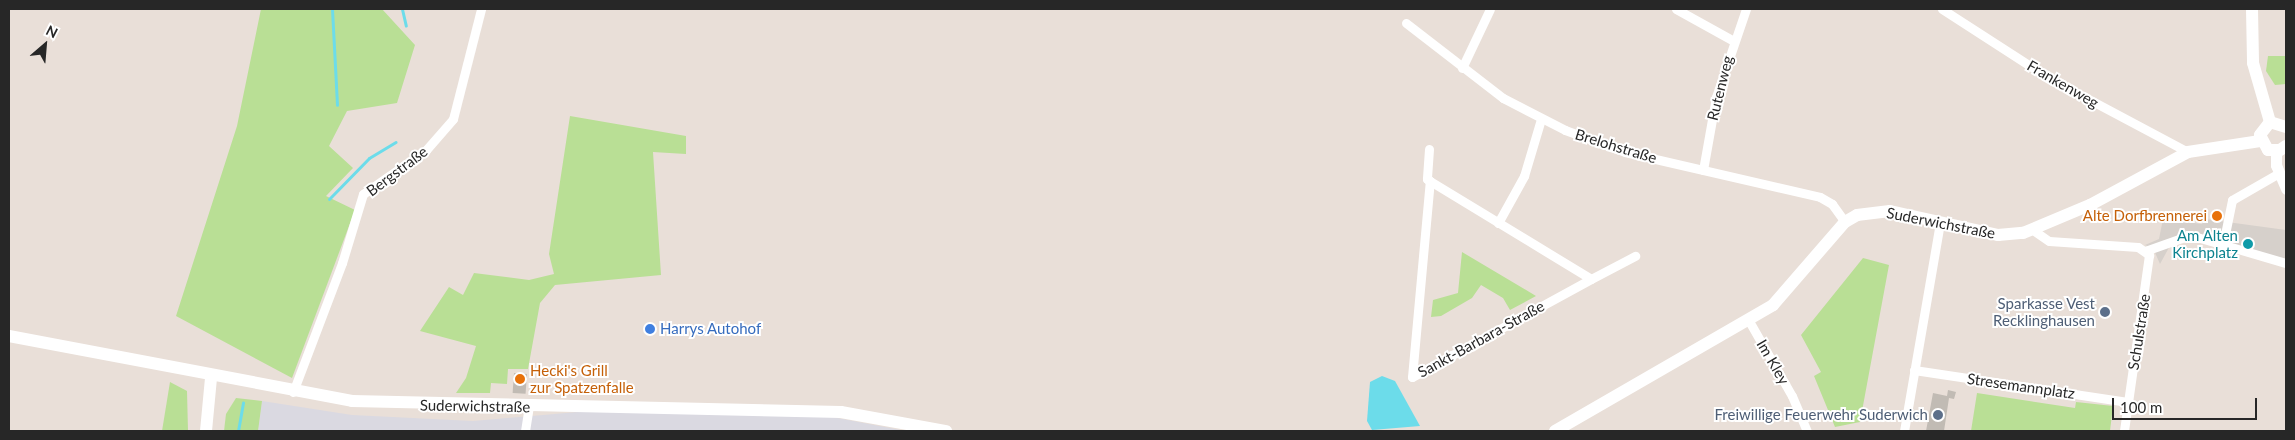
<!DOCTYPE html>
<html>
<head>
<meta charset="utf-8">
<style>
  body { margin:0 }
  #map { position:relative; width:2295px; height:440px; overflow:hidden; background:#e9dfd8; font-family:Lato,sans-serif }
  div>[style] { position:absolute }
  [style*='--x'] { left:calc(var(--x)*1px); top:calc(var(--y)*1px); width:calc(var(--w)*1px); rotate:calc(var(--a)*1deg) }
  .industrial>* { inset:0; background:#dad9e1 }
  .green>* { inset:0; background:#b9df95 }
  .plaza>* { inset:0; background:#d6d0cb }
  .water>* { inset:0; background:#6cdcea }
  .stream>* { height:3px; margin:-1.5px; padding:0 1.5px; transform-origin:1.5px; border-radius:1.5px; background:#6cdcea }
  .building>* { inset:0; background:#c1bbb4; transform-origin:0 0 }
  .minor>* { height:9px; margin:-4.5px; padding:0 4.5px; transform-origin:4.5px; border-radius:4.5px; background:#fff }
  .tertiary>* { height:11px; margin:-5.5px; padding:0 5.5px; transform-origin:5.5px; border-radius:5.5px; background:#fff }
  .secondary>* { height:12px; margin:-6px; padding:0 6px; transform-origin:6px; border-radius:6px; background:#fff }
  .dots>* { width:14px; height:14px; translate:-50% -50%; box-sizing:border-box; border:2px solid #fff; border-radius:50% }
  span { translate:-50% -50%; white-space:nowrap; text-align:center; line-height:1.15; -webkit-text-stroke:4px #fff; paint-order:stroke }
  .street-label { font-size:15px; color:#272727 }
  .food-label { font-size:15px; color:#c56008 }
  .right { translate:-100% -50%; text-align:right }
  .left { translate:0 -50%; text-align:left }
  .culture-label { font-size:15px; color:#0d838f }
  .service-label { font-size:15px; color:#4e5e75 }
  .shop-label { font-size:15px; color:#366cbe }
  .frame { position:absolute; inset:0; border:10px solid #272727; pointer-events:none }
  .north { position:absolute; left:20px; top:20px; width:50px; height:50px; -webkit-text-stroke:4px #fff; paint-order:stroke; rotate:27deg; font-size:14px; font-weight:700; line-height:20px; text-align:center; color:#272727 }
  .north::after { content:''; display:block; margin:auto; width:18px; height:22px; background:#272727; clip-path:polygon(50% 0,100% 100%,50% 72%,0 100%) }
  .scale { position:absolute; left:2112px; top:398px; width:145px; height:22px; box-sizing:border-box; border:2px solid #272727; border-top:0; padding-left:6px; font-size:15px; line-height:18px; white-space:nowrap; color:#272727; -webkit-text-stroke:4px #fff; paint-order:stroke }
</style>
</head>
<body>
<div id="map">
  <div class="industrial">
    <i style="clip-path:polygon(262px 401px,352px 415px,473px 421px,601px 410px,827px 416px,906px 431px,258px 431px)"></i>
  </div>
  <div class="green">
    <i style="clip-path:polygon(261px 9px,382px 9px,415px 45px,397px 103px,347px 111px,329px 146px,353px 168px,326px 196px,355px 210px,292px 378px,176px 316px,237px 126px)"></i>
    <i style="clip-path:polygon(2268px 56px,2286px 56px,2286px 84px,2275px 85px,2266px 71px)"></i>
    <i style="clip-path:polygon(570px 116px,686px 136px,686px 154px,653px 152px,661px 275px,555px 285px,540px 303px,528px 369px,508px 369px,507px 384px,491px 383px,490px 393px,456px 393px,466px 378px,476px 346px,420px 331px,449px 287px,463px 295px,474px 273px,529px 280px,554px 274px,549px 254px)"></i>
    <i style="clip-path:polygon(1462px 252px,1536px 296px,1510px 310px,1503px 298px,1481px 285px,1472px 298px,1441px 316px,1431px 317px,1433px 300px,1458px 293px)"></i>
    <i style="clip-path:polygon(1863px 258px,1889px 265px,1860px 422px,1835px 427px,1814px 376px,1821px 372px,1801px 335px)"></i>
    <i style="clip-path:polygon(170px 382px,187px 391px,188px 431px,162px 431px)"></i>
    <i style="clip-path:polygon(1977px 393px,2075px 408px,2076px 402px,2113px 406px,2110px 431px,1971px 431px)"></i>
    <i style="clip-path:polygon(236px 398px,262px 401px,258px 431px,224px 431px,226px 414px)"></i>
  </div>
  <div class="plaza">
    <i style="clip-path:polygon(2163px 219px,2202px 224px,2205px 219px,2286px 230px,2286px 267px,2187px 238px,2172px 242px,2160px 264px,2153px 248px,2145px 245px,2159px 239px)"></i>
  </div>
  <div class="water">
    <i style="clip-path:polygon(1382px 376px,1395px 381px,1420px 426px,1372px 430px,1367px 421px,1370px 382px)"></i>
  </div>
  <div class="stream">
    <i style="--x:332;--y:9;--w:96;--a:87"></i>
    <i style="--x:402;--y:9;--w:17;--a:77"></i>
    <i style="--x:329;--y:199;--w:57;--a:-45.7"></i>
    <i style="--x:369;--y:158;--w:31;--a:-31"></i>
    <i style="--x:238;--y:431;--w:29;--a:-80"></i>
  </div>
  <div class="building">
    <i style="left:514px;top:373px;width:13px;height:20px;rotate:4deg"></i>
    <i style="clip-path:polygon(1948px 390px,1956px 392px,1954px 399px,1949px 398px,1944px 431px,1926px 431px,1933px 393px,1947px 396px)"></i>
  </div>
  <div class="minor">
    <i style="--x:1676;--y:9;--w:64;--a:29"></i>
    <i style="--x:1942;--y:9;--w:125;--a:32.9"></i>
    <i style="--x:2047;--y:77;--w:160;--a:28"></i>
    <i style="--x:1406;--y:23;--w:123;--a:37.7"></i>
    <i style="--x:1503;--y:98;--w:70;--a:27.3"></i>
    <i style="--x:1565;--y:130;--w:64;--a:20.1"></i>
    <i style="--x:1625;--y:152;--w:200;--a:13"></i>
    <i style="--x:1820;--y:197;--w:14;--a:30"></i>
    <i style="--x:1832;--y:204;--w:22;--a:54"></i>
    <i style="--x:1462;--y:68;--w:65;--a:-64.6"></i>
    <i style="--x:1429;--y:149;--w:30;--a:94"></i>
    <i style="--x:1427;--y:179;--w:4;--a:34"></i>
    <i style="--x:1703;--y:170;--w:74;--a:-79.9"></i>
    <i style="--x:1716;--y:97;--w:93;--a:-71.2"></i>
    <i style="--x:1430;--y:181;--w:188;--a:31.3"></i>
    <i style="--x:1591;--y:279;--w:204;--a:151.3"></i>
    <i style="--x:1412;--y:377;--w:197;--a:-84.8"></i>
    <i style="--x:1498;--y:223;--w:54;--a:-61"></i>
    <i style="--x:1524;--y:176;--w:59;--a:-73.4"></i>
    <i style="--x:2033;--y:230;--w:19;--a:35"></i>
    <i style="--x:2049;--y:241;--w:89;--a:3.9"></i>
    <i style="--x:2138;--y:247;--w:14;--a:36"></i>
    <i style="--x:2149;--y:255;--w:178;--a:98.1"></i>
    <i style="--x:2223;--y:244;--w:45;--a:-78.4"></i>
    <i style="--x:2232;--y:200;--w:54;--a:-29.9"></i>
    <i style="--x:2145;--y:251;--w:48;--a:-19.6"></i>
    <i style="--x:2190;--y:235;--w:100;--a:16.3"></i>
    <i style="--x:1591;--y:279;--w:50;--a:-27.6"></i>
    <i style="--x:1749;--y:321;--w:86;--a:60.2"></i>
    <i style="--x:1792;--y:396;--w:38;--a:67"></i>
    <i style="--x:1914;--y:370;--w:216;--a:8.5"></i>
    <i style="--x:293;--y:392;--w:138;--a:-69.2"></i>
    <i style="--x:342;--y:263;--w:72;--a:-73.1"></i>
    <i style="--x:363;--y:194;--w:77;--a:-34.9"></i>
    <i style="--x:426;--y:150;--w:41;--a:-48.9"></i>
    <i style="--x:453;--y:119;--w:114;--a:-75.7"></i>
    <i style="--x:525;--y:431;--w:24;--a:-81"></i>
    <i style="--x:1904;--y:431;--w:212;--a:-80.2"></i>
  </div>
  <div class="tertiary">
    <i style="--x:2276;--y:151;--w:14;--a:90"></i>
    <i style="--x:2276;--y:165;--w:26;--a:67"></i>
  </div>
  <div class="secondary">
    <i style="--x:2252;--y:9;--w:54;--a:88.9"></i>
    <i style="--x:2253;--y:63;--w:61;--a:73.9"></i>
    <i style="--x:2286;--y:127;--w:17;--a:-163"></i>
    <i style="--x:2270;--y:122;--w:16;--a:128"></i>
    <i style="--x:2260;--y:135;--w:17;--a:62"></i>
    <i style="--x:2268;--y:150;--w:12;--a:0"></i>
    <i style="--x:2280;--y:150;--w:7;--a:-34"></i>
    <i style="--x:9;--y:336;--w:349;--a:10.7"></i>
    <i style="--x:352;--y:401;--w:489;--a:1.3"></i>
    <i style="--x:841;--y:412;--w:107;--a:10.3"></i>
    <i style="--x:206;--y:431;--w:53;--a:-84.6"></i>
    <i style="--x:1555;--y:431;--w:252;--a:-30"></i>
    <i style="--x:1773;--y:305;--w:110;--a:-49.1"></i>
    <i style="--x:1845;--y:222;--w:14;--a:-30"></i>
    <i style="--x:1857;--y:215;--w:33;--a:-7"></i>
    <i style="--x:1890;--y:211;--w:111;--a:12.5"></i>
    <i style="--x:1998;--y:235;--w:25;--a:-5"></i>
    <i style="--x:2023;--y:233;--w:73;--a:-22.7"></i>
    <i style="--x:2090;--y:205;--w:111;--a:-28.4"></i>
    <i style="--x:2188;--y:152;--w:73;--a:-8.7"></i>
  </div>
  <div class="dots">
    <i style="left:2217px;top:216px;background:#e8710a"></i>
    <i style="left:2248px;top:244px;background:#0f9aa8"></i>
    <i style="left:2105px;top:312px;background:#5c6f8a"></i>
    <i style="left:650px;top:329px;background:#3f7fe0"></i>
    <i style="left:520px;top:379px;background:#e8710a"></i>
    <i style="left:1938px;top:415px;background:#5c6f8a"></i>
  </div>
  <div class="street-label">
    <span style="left:2063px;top:84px;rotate:30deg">Frankenweg</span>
    <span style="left:1720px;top:88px;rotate:-76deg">Rutenweg</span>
    <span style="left:1616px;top:146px;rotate:17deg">Brelohstraße</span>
    <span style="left:397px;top:171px;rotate:-37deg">Bergstraße</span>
    <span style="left:1941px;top:223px;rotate:11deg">Suderwichstraße</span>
    <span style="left:2139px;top:332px;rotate:-81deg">Schulstraße</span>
    <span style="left:1481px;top:339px;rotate:-29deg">Sankt-Barbara-Straße</span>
    <span style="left:1773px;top:362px;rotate:60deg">Im Kley</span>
    <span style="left:2021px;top:386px;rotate:8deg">Stresemannplatz</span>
    <span style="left:475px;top:406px;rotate:1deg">Suderwichstraße</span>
  </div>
  <div class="food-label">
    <span class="right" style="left:2207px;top:216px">Alte Dorfbrennerei</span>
    <span class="left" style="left:530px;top:379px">Hecki's Grill<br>zur Spatzenfalle</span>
  </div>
  <div class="culture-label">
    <span class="right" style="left:2238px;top:244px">Am Alten<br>Kirchplatz</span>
  </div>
  <div class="service-label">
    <span class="right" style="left:2095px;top:312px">Sparkasse Vest<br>Recklinghausen</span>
    <span class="right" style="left:1928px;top:415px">Freiwillige Feuerwehr Suderwich</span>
  </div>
  <div class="shop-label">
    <span class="left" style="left:660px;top:329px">Harrys Autohof</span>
  </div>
  <div class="frame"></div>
  <div class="north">N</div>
  <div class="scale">100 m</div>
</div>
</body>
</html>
